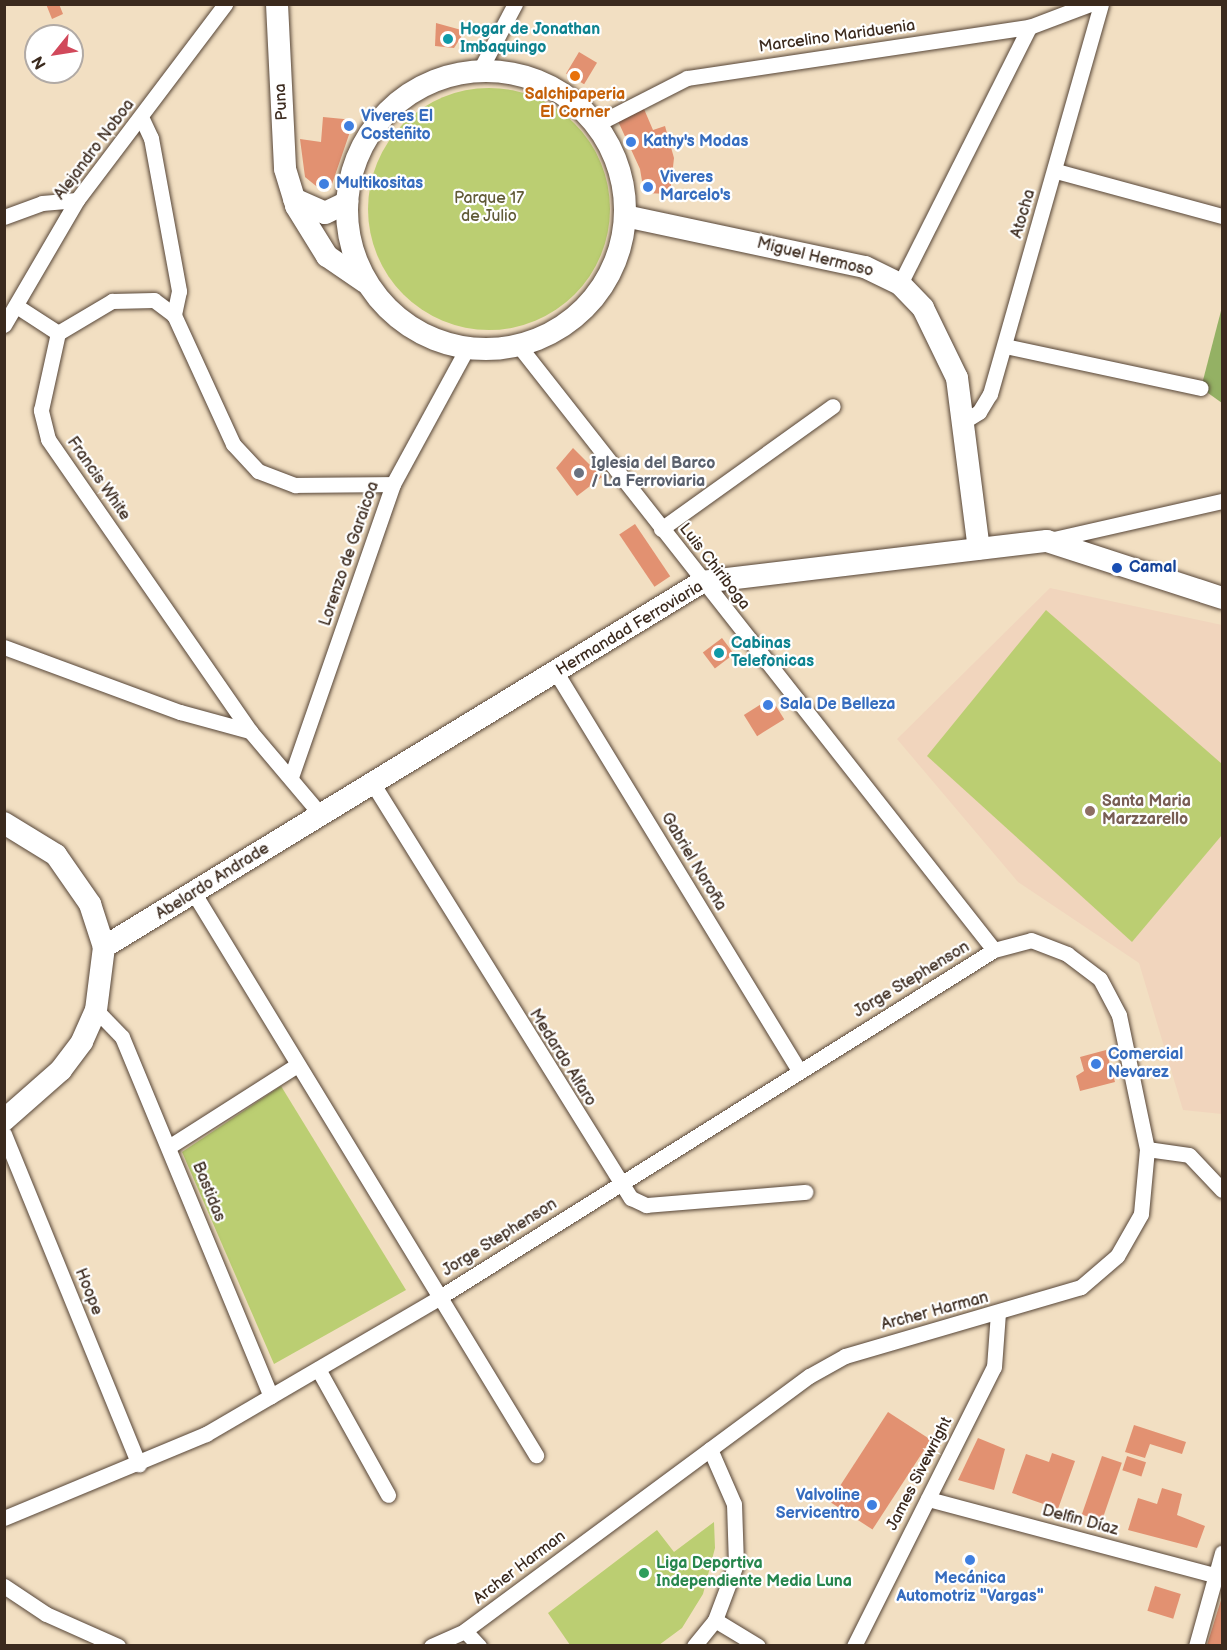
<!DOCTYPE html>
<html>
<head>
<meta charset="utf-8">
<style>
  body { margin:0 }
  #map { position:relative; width:1227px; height:1650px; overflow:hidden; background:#f2dfc2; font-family:"Balsamiq Sans",sans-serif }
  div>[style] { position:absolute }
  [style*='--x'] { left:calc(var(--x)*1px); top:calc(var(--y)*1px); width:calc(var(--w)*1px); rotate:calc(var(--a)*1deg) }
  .built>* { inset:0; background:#f1d5bd }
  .green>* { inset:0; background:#bbce72 }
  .round { border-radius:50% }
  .forest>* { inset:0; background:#94b164 }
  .building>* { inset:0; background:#e29171; transform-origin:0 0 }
  .roads { filter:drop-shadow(0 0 2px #564537) drop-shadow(0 0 2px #564537) }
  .street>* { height:15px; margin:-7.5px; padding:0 7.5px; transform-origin:7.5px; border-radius:7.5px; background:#fff }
  .secondary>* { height:22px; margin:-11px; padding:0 11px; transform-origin:11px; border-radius:11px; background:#fff }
  .secondary>.ring { margin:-11px; padding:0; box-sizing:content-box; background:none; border:22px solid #fff; border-radius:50% }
  .dots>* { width:16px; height:16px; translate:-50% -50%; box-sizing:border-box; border:3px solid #fff; border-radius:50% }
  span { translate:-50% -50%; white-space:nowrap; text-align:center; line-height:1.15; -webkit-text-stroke:4.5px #fff; paint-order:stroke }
  .culture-label { font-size:16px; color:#0d838f; font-weight:700 }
  .left { translate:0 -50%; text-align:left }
  .street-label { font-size:16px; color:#3b2a1e }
  .food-label { font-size:16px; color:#c56008; font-weight:700 }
  .shop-label { font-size:16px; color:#366cbe; font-weight:700 }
  .right { translate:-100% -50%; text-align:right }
  .park-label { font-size:16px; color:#615b37 }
  .worship-label { font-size:16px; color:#5b616d; font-weight:700 }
  .transit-label { font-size:16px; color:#164399; font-weight:700 }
  .education-label { font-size:16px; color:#785e54; font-weight:700 }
  .leisure-label { font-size:16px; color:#27864d; font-weight:700 }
  .frame { position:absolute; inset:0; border:6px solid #3b2a1e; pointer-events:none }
  .north { position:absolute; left:24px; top:24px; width:60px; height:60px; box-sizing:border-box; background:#fff; border:2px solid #b1aaa5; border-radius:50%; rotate:240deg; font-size:16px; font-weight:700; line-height:24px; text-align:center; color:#3b2a1e }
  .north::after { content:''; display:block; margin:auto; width:21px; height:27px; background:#d1495b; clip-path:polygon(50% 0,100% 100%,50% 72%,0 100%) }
</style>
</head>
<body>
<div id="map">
  <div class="built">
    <i style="clip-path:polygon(1050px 588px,1222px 625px,1222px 1114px,1183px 1110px,1139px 963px,1018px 882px,897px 739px)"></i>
  </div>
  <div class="green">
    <i class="round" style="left:368px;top:88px;width:242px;height:242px"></i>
    <i style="clip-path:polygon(1046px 610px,1222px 764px,1222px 835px,1132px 942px,927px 756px)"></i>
    <i style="clip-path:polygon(281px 1086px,406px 1290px,274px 1364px,182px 1152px)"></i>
    <i style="clip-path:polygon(714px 1522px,715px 1548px,703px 1594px,682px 1628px,659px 1645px,570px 1645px,548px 1613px,657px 1530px,674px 1552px)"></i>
  </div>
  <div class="forest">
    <i style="clip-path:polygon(1222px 307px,1222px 403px,1201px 388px)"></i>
  </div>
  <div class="building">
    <i style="clip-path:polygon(46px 4px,59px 4px,63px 14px,52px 19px)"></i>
    <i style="clip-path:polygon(436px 23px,465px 31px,454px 48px,435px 46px)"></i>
    <i style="left:579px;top:52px;width:21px;height:25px;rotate:31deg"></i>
    <i style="clip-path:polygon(641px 102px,653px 130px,665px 126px,674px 158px,670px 194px,644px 193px,640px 169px,617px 119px)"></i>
    <i style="clip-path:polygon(323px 117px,354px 120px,330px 190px,321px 190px,305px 177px,300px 139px,321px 142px)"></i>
    <i style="clip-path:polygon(573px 448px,602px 477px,577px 496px,556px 468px)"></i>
    <i style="left:635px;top:524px;width:63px;height:19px;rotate:56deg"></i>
    <i style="left:722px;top:638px;width:20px;height:24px;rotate:53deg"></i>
    <i style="left:771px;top:698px;width:25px;height:32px;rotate:58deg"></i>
    <i style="clip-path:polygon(1106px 1050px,1115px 1082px,1080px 1091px,1076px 1076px,1084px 1071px,1080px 1057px)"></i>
    <i style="left:888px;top:1412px;width:51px;height:107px;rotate:33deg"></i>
    <i style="clip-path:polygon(1134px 1425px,1186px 1442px,1182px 1454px,1150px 1444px,1145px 1458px,1125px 1452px)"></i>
    <i style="clip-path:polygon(978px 1438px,1005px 1449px,994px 1490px,958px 1480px)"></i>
    <i style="clip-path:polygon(1052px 1453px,1075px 1461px,1058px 1509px,1012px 1493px,1026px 1454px,1049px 1462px)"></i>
    <i style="left:1102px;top:1456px;width:21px;height:62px;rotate:19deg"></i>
    <i style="left:1127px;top:1456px;width:20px;height:15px;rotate:18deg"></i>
    <i style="clip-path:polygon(1162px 1488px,1182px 1494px,1177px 1515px,1205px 1526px,1197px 1548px,1128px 1530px,1138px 1498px,1157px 1504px)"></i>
    <i style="left:1155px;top:1586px;width:27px;height:26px;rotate:17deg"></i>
    <i style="clip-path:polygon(1221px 1600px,1222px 1646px,1210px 1646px,1207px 1645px)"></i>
  </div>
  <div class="roads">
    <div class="street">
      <i style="--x:480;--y:70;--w:75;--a:-62.1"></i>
      <i style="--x:142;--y:119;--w:21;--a:65"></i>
      <i style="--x:151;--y:138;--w:156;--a:79.6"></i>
      <i style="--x:179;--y:291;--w:25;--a:102"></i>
      <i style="--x:597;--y:124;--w:101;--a:-27.1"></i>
      <i style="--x:687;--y:78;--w:346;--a:-8.5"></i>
      <i style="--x:1029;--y:27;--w:65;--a:-20.7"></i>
      <i style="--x:1056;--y:171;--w:172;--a:15.2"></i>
      <i style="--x:4;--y:217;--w:40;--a:-20.2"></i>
      <i style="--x:42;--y:203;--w:35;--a:-5"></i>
      <i style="--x:900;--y:284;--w:288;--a:-63.3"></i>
      <i style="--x:18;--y:307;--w:48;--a:33"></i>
      <i style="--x:4;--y:325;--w:145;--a:-59.7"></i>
      <i style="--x:77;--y:200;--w:246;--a:-52.9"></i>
      <i style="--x:519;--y:346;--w:768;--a:51.82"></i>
      <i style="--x:1005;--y:346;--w:200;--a:12.1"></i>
      <i style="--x:963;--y:422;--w:19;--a:-32"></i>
      <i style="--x:979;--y:412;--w:21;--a:-59"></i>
      <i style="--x:990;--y:394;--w:405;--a:-74.1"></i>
      <i style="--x:661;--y:529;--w:211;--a:-35.6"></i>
      <i style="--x:1050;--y:540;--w:176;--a:-12.8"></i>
      <i style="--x:4;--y:647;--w:188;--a:20.3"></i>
      <i style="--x:180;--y:712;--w:73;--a:15.2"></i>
      <i style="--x:557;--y:674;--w:464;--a:58.6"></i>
      <i style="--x:291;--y:777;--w:310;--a:-70.8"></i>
      <i style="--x:393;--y:484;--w:150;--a:-61.4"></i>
      <i style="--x:373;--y:784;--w:488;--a:58.1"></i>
      <i style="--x:631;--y:1198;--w:17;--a:25"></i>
      <i style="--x:646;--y:1205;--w:160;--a:-4.7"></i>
      <i style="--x:321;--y:815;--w:110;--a:-130.2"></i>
      <i style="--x:250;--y:731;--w:355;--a:-124.7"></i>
      <i style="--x:48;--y:439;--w:30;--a:-104"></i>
      <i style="--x:41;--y:410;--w:79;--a:-77.6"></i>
      <i style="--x:58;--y:333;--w:63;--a:-30.7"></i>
      <i style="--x:112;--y:301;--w:42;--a:-1.4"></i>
      <i style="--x:154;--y:300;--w:25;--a:37"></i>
      <i style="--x:174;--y:315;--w:142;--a:65.4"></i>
      <i style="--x:233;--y:444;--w:37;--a:47"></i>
      <i style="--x:258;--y:471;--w:40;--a:21"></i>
      <i style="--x:295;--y:485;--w:98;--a:-0.6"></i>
      <i style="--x:195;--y:895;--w:656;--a:58.66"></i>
      <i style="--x:96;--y:1010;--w:37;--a:46"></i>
      <i style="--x:122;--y:1037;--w:389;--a:67.5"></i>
      <i style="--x:4;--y:1134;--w:357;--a:67.8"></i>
      <i style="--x:170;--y:1146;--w:151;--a:-32.5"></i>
      <i style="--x:1147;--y:1149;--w:42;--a:8.1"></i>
      <i style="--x:1189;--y:1155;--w:48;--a:46.7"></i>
      <i style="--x:318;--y:1369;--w:144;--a:60.9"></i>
      <i style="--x:928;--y:1499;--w:304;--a:14.9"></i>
      <i style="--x:4;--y:1518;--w:219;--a:-22.6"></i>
      <i style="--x:206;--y:1434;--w:271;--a:-30.3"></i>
      <i style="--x:440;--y:1297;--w:654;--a:-32.06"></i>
      <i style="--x:994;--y:950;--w:38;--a:-15"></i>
      <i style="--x:1031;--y:940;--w:39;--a:21"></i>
      <i style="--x:1067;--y:954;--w:41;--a:37.1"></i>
      <i style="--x:1100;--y:979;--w:41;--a:62.2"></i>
      <i style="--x:1119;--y:1015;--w:137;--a:78.2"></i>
      <i style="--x:1147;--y:1149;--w:65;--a:95.3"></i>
      <i style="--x:1141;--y:1214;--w:48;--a:119.7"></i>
      <i style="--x:1117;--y:1256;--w:48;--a:139.3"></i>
      <i style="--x:1081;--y:1287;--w:246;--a:163.7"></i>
      <i style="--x:845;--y:1356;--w:41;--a:150.9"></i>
      <i style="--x:809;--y:1376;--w:428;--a:143.5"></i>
      <i style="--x:465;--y:1631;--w:37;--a:156"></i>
      <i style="--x:4;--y:1586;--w:50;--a:33.7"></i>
      <i style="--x:46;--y:1614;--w:79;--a:24"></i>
      <i style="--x:715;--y:1620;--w:50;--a:31.2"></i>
      <i style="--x:465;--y:1631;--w:21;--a:47"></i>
      <i style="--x:694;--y:1646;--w:33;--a:-51"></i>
      <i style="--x:715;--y:1620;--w:60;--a:-69.4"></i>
      <i style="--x:736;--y:1564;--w:60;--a:-91.9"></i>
      <i style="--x:734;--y:1504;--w:60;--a:-113.6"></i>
      <i style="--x:854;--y:1646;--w:312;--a:-63.4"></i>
      <i style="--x:994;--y:1367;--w:54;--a:-85.8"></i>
      <i style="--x:1196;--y:1646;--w:97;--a:-74.4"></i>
    </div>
    <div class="secondary">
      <i style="--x:277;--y:4;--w:165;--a:87.2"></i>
      <i style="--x:285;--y:169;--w:39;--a:73"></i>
      <i style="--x:296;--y:206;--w:59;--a:58.2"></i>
      <i style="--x:327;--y:256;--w:46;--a:34.4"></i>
      <i class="ring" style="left:347px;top:71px;width:256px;height:256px"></i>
      <i style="--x:294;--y:199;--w:34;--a:24"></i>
      <i style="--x:325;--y:213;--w:25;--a:-26"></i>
      <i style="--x:625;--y:216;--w:245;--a:12"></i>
      <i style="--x:865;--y:267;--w:39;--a:26"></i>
      <i style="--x:900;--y:284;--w:33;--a:46"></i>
      <i style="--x:923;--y:308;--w:78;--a:64.1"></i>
      <i style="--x:957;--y:378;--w:172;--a:82.7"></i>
      <i style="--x:4;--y:823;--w:61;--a:31.6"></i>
      <i style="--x:56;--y:855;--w:60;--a:55.2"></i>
      <i style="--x:90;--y:904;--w:45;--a:72"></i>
      <i style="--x:104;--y:947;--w:64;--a:97.2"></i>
      <i style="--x:96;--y:1010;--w:35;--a:114"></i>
      <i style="--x:82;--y:1042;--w:35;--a:127"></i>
      <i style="--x:61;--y:1070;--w:76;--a:138.7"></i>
      <i style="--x:104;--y:947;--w:701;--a:-31.4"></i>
      <i style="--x:702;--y:582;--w:347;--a:-6.8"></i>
      <i style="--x:1047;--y:541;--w:184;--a:18"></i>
    </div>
  </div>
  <div class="dots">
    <i style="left:448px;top:39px;background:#0f9aa8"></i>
    <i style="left:575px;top:76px;background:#e8710a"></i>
    <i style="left:349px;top:126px;background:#3f7fe0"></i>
    <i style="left:631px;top:142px;background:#3f7fe0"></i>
    <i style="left:324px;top:184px;background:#3f7fe0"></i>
    <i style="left:648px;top:187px;background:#3f7fe0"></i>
    <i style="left:579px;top:473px;background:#6b7280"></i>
    <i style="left:1117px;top:568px;background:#1a4fb4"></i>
    <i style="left:719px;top:653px;background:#0f9aa8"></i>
    <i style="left:768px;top:705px;background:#3f7fe0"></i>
    <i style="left:1090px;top:811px;background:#8d6e63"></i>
    <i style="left:1096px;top:1064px;background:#3f7fe0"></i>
    <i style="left:872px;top:1505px;background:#3f7fe0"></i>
    <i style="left:970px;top:1560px;background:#3f7fe0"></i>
    <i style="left:644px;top:1573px;background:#2e9e5b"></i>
  </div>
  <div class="culture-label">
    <span class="left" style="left:460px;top:39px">Hogar de Jonathan<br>Imbaquingo</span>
    <span class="left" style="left:731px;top:653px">Cabinas<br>Telefonicas</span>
  </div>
  <div class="street-label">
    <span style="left:837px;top:37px;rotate:-8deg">Marcelino Mariduenia</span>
    <span style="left:282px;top:102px;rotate:-93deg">Puna</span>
    <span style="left:95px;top:150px;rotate:-53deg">Alejandro Noboa</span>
    <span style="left:1024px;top:214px;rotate:-74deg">Atocha</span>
    <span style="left:815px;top:258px;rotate:14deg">Miguel Hermoso</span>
    <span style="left:98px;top:479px;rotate:55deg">Francis White</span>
    <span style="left:350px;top:554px;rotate:-71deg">Lorenzo de Garaicoa</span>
    <span style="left:714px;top:567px;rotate:52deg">Luis Chiriboga</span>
    <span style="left:630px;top:629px;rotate:-31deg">Hermandad Ferroviaria</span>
    <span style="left:693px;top:862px;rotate:59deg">Gabriel Noroña</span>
    <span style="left:213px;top:882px;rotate:-32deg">Abelardo Andrade</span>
    <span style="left:912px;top:980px;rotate:-31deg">Jorge Stephenson</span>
    <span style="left:562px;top:1058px;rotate:58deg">Medardo Alfaro</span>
    <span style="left:208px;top:1192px;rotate:68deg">Bastidas</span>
    <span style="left:500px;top:1238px;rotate:-32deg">Jorge Stephenson</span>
    <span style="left:88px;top:1292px;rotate:68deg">Hoope</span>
    <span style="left:935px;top:1312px;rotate:-15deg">Archer Harman</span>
    <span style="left:920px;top:1474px;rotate:-63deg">James Sivewright</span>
    <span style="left:1080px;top:1521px;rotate:15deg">Delfin Díaz</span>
    <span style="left:520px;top:1568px;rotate:-37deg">Archer Harman</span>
  </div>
  <div class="food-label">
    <span style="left:575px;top:104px">Salchipaperia<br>El Corner</span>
  </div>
  <div class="shop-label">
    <span class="left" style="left:361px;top:126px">Viveres El<br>Costeñito</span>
    <span class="left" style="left:643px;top:142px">Kathy's Modas</span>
    <span class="left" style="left:660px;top:187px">Viveres<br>Marcelo's</span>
    <span class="left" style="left:336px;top:184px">Multikositas</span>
    <span class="left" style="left:780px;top:705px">Sala De Belleza</span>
    <span class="left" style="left:1108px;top:1064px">Comercial<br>Nevarez</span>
    <span class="right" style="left:860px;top:1505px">Valvoline<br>Servicentro</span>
    <span style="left:970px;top:1588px">Mecánica<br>Automotriz "Vargas"</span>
  </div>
  <div class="park-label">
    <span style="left:489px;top:208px">Parque 17<br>de Julio</span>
  </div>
  <div class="worship-label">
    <span class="left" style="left:591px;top:473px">Iglesia del Barco<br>/ La Ferroviaria</span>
  </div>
  <div class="transit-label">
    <span class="left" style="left:1129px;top:568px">Camal</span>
  </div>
  <div class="education-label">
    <span class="left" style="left:1102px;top:811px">Santa Maria<br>Marzzarello</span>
  </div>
  <div class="leisure-label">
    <span class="left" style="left:656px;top:1573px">Liga Deportiva<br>Independiente Media Luna</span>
  </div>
  <div class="frame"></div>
  <div class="north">N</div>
</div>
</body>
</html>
